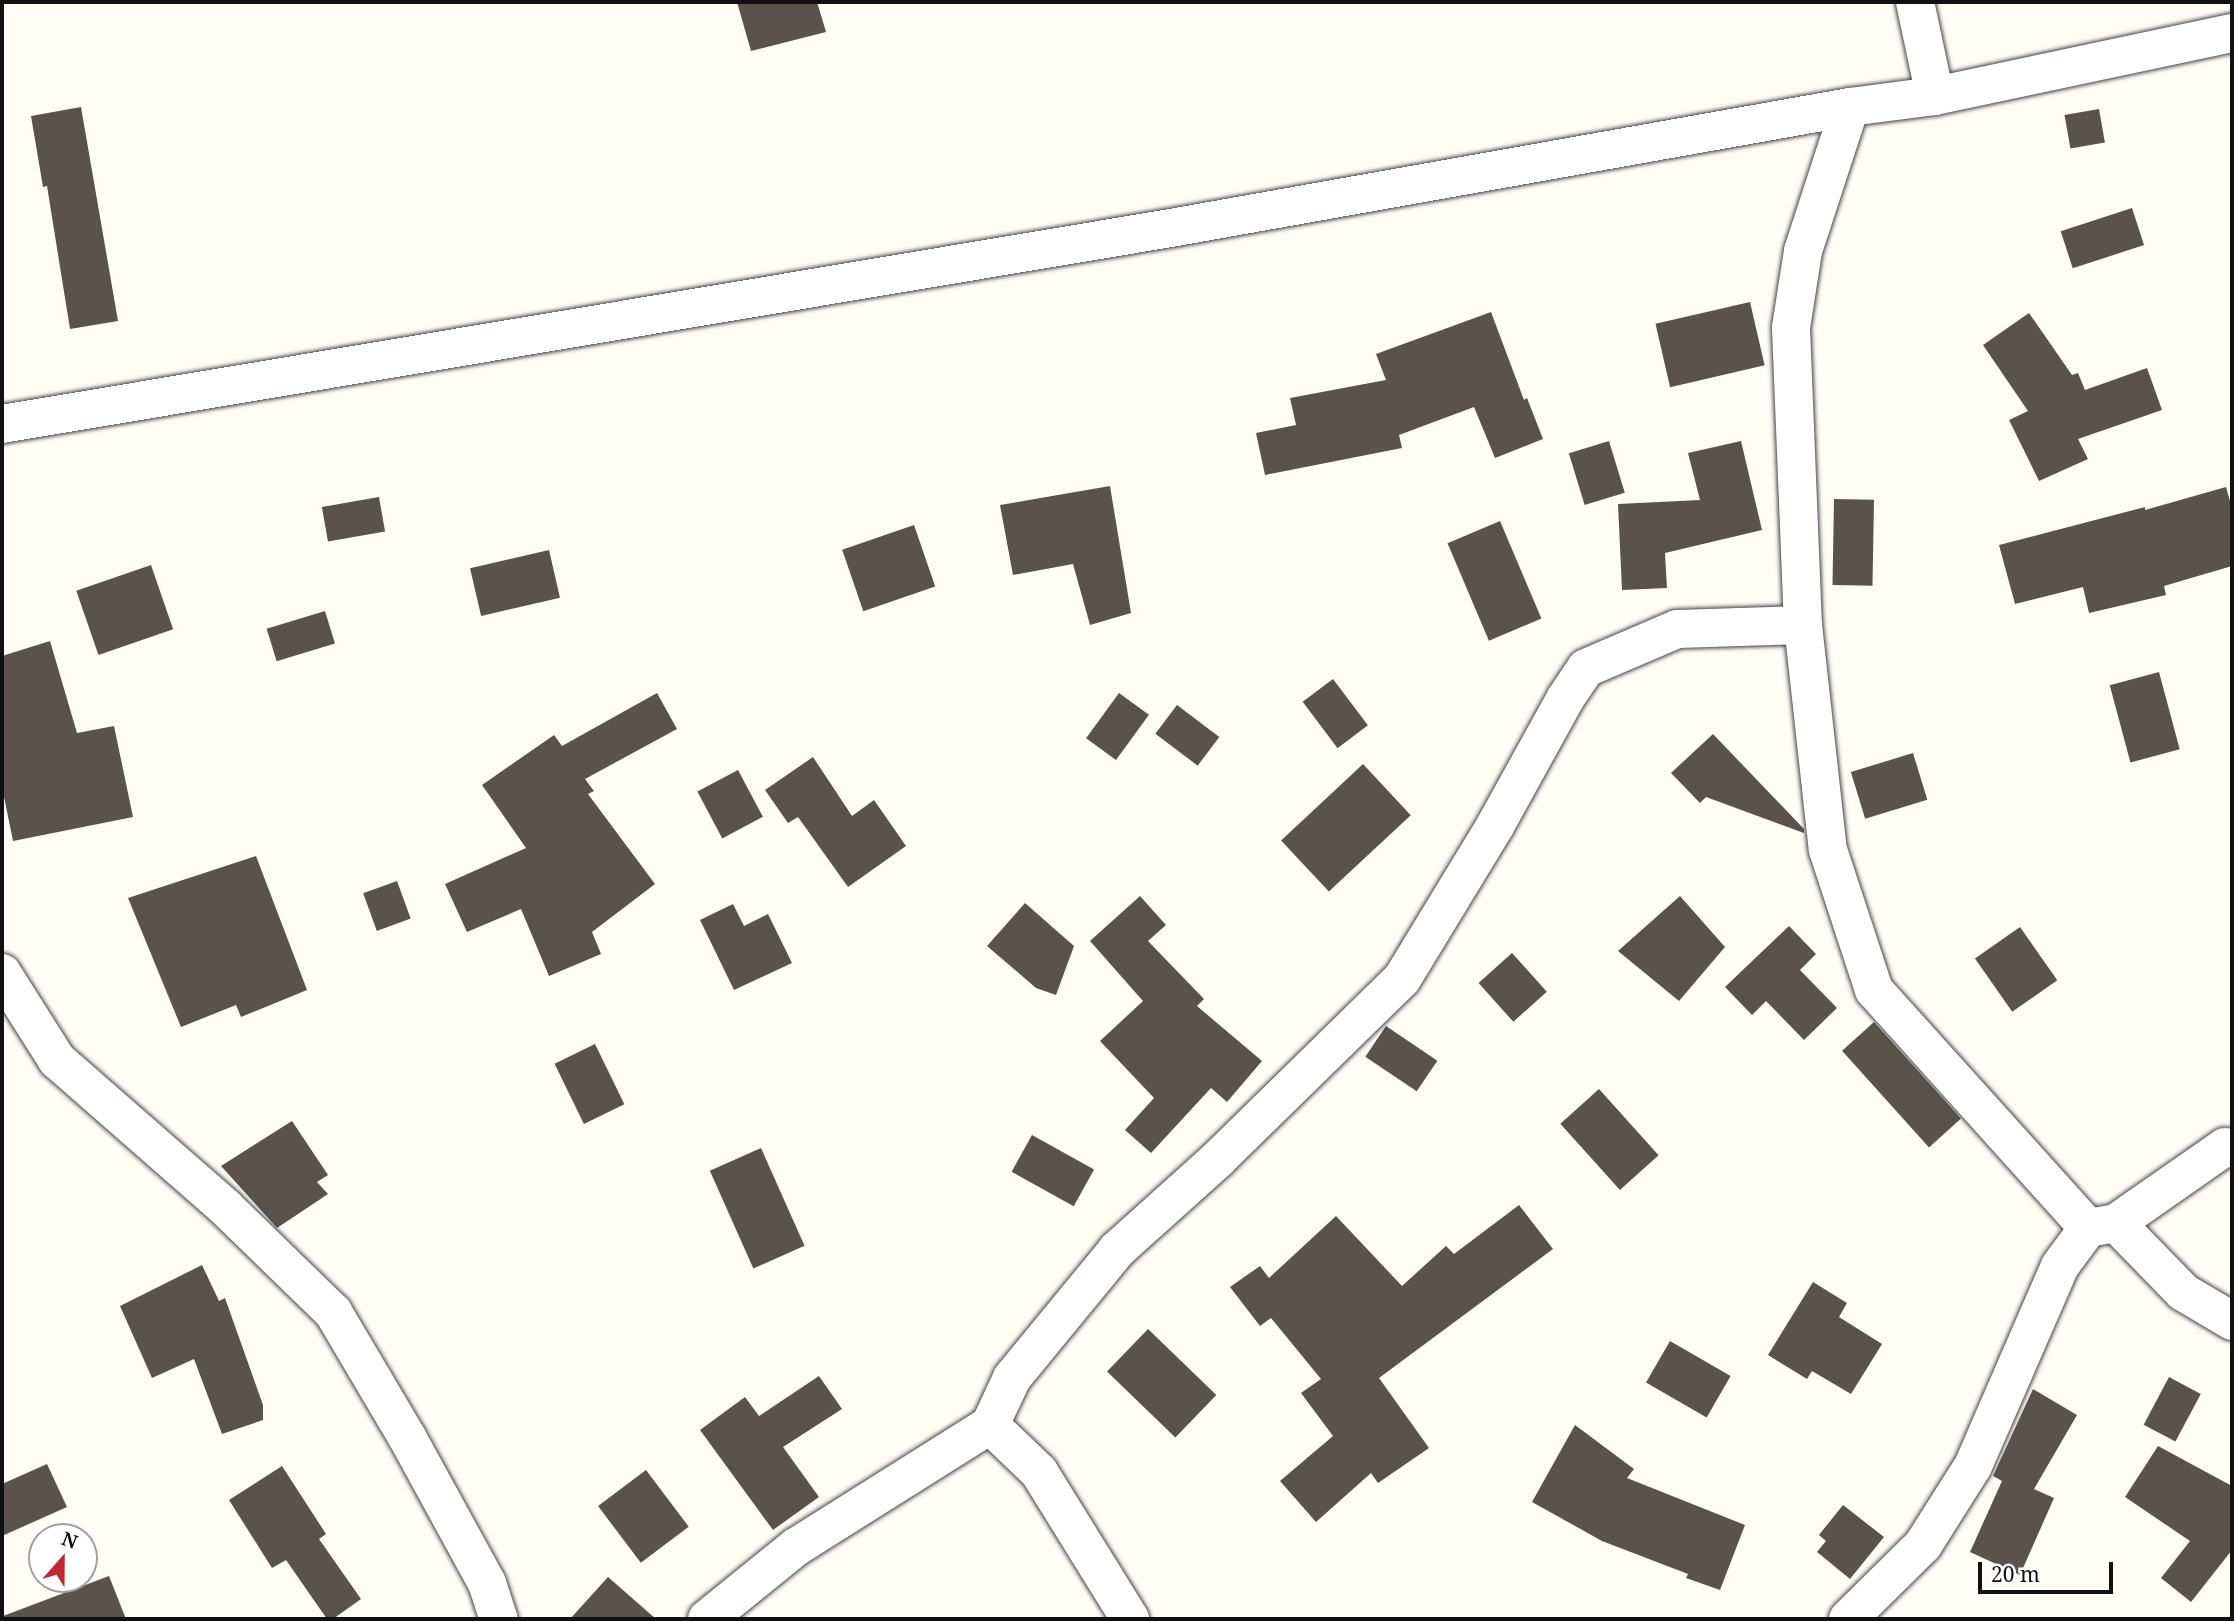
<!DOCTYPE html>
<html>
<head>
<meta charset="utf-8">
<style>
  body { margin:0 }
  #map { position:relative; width:2234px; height:1621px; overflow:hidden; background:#fffdf5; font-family:"Noto Serif",serif }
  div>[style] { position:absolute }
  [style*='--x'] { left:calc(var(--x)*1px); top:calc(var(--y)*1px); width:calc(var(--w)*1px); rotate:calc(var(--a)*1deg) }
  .building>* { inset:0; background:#5a524d; transform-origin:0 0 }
  .roads { filter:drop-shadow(0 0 2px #444) drop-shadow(0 0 2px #444) }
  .street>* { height:38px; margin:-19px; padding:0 19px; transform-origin:19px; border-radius:19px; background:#fff }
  span { translate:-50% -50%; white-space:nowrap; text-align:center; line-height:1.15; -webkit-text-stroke:7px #fff; paint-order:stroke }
  .frame { position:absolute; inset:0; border:4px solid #111; pointer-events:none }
  .north { position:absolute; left:28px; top:1523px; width:70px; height:70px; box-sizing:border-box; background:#fff; border:2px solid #a0a0a0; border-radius:50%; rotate:21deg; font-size:19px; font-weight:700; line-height:28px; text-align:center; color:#111 }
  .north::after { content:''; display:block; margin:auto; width:24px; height:32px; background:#c4262e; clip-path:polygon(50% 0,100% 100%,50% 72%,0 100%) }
  .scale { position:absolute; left:1978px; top:1562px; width:135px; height:32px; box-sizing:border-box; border:4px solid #111; border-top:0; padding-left:9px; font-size:21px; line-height:24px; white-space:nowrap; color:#111; -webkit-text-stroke:5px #fff; paint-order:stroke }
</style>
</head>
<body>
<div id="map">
  <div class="building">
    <i style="clip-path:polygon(737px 2px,817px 2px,826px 32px,751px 51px)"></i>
    <i style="clip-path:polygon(81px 107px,118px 321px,70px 329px,47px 186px,43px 187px,31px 116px)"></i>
    <i style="left:2099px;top:109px;width:34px;height:35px;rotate:80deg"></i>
    <i style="left:2132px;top:208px;width:39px;height:75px;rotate:72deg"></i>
    <i style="left:1750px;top:302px;width:65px;height:97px;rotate:77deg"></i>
    <i style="clip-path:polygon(1491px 312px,1524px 400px,1527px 398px,1543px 439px,1495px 458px,1474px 407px,1399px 435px,1402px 448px,1265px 475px,1256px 433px,1296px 425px,1290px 398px,1386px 380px,1376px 354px)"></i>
    <i style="clip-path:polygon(2029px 313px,2072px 375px,2078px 373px,2085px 390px,2147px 368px,2162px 410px,2078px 439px,2088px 459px,2039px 481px,2009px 420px,2028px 411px,1983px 345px)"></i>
    <i style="left:1609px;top:441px;width:54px;height:42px;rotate:73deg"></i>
    <i style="clip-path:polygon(1741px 441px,1762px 530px,1665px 553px,1667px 588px,1622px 590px,1618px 504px,1700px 500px,1688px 453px)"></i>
    <i style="clip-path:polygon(1110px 486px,1131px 613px,1090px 625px,1073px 564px,1013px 575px,1000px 505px)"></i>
    <i style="clip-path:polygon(2226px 487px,2232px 508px,2232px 566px,2164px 586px,2166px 595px,2089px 613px,2083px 587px,2015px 604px,1999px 545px,2145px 507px,2145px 510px)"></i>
    <i style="left:379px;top:497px;width:35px;height:58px;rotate:80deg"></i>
    <i style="left:1834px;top:499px;width:40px;height:86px;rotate:1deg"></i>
    <i style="left:1500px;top:521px;width:106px;height:57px;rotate:67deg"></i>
    <i style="left:914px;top:525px;width:65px;height:76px;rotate:71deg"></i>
    <i style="left:549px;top:550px;width:49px;height:81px;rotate:77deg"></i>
    <i style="left:151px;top:565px;width:68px;height:79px;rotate:71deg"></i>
    <i style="left:325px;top:611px;width:34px;height:61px;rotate:73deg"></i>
    <i style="clip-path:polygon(50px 641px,77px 733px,114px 726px,133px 817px,13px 841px,2px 787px,2px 656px)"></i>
    <i style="left:2159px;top:672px;width:80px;height:51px;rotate:75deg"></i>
    <i style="left:1333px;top:679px;width:58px;height:38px;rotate:53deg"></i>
    <i style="clip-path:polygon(657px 693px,677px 729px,585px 779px,594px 791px,588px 794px,655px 884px,592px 932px,601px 954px,549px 976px,521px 909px,467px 932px,445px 884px,526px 848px,482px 785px,554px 735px,562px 746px)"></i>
    <i style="left:1119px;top:693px;width:37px;height:56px;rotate:36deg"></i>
    <i style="left:1177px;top:705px;width:53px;height:36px;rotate:37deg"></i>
    <i style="clip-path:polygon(1713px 734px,1804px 829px,1804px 833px,1706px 797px,1700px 803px,1671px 773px)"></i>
    <i style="left:1913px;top:753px;width:49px;height:65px;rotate:73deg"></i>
    <i style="clip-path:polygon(813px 757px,852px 816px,874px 800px,906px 846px,848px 887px,798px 817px,788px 823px,765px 790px)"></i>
    <i style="left:1363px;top:764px;width:70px;height:112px;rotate:47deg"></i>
    <i style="left:738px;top:770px;width:53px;height:46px;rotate:62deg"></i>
    <i style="clip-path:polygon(256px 856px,307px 990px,241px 1017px,236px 1005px,181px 1027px,128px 898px)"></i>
    <i style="left:397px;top:881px;width:40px;height:36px;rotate:70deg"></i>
    <i style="clip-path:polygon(1140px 896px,1166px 925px,1148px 941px,1204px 999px,1197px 1006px,1262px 1061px,1227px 1102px,1211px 1088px,1151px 1153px,1125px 1130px,1154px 1098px,1100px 1041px,1143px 1001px,1090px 941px)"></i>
    <i style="clip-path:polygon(1680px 896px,1725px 947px,1679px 1001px,1618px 951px)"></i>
    <i style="clip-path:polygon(1025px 903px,1074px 946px,1056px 995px,1036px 988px,987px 946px)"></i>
    <i style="clip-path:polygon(733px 904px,744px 926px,768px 914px,792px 963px,734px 990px,700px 920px)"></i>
    <i style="clip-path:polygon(1789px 926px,1816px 954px,1800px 970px,1837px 1008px,1804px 1040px,1766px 1001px,1752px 1015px,1725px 987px)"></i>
    <i style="left:2020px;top:927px;width:65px;height:55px;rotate:55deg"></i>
    <i style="left:1512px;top:953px;width:52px;height:45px;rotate:48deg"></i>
    <i style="left:1874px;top:1022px;width:130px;height:43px;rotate:48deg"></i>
    <i style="left:1386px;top:1026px;width:62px;height:37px;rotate:34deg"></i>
    <i style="left:595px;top:1044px;width:67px;height:45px;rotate:64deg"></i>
    <i style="left:1599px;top:1089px;width:89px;height:52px;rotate:48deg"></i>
    <i style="clip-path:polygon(292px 1121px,328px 1175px,317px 1182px,328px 1194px,277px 1228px,221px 1166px)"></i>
    <i style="left:1032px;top:1135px;width:71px;height:42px;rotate:29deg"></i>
    <i style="left:761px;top:1148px;width:107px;height:56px;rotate:66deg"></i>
    <i style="clip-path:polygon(1519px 1205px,1553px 1249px,1379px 1378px,1429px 1448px,1378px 1483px,1371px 1473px,1316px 1522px,1280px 1481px,1333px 1436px,1301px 1393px,1321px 1379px,1271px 1318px,1260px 1326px,1230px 1287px,1260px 1266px,1269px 1278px,1336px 1216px,1402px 1286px,1446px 1246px,1454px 1254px)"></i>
    <i style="clip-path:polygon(202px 1265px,219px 1301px,225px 1298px,263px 1405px,263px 1420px,222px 1434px,194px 1359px,152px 1378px,120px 1306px)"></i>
    <i style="clip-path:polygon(1813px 1282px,1847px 1303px,1839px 1317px,1882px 1344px,1851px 1394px,1812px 1371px,1807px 1379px,1768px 1355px)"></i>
    <i style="left:1148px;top:1329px;width:95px;height:59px;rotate:44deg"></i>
    <i style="left:1670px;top:1341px;width:70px;height:48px;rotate:30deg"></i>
    <i style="clip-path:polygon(819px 1376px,842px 1409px,783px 1447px,819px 1497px,773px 1530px,700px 1430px,745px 1397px,759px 1416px)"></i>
    <i style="left:2169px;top:1377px;width:36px;height:54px;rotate:28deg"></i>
    <i style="clip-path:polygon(2033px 1389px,2077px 1415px,2034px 1489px,2054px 1498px,2020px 1575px,1970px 1552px,2002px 1481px,1993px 1476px)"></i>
    <i style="clip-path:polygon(1575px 1425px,1634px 1469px,1627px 1478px,1745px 1525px,1720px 1590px,1686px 1578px,1688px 1574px,1602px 1541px,1532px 1502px)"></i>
    <i style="clip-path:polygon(2158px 1446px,2232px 1486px,2232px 1550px,2191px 1602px,2161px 1578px,2190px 1541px,2125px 1497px)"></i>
    <i style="clip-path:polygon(47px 1464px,67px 1507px,2px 1536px,2px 1484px)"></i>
    <i style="clip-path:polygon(282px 1466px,326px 1534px,319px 1539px,361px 1599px,333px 1619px,327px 1619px,286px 1560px,272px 1568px,229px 1500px)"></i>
    <i style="left:646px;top:1470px;width:71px;height:60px;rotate:53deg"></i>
    <i style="clip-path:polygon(1843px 1505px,1884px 1537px,1850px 1579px,1817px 1552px,1826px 1541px,1819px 1535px)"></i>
    <i style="clip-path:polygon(109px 1576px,126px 1619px,3px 1619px,3px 1616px)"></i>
    <i style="clip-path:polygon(608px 1577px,656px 1619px,570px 1619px)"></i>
  </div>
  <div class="roads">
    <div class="street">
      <i style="--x:1915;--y:2;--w:96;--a:78"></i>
      <i style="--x:1850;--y:107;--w:151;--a:108.1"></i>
      <i style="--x:1803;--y:251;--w:78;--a:98.9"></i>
      <i style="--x:1791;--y:328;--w:297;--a:87.7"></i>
      <i style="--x:1803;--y:625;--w:226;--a:83.7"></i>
      <i style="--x:1828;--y:850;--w:147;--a:71.8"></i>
      <i style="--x:1874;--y:990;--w:320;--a:48"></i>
      <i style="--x:2;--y:424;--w:1179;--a:-9.52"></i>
      <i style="--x:1165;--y:229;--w:696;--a:-10.1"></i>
      <i style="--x:1850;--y:107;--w:86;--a:-7.4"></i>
      <i style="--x:1935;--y:96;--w:304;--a:-12"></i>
      <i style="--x:2;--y:973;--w:103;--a:57.7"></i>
      <i style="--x:57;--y:1060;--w:223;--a:41.2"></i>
      <i style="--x:225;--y:1207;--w:151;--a:44.2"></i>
      <i style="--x:333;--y:1312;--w:145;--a:59.4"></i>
      <i style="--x:407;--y:1437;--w:166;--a:61.3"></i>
      <i style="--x:487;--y:1583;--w:38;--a:72"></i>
      <i style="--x:2116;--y:1223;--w:133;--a:-34.9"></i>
      <i style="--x:990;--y:1425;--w:68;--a:43.8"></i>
      <i style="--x:1039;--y:1472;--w:173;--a:58.2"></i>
      <i style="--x:707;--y:1619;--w:114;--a:-39"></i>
      <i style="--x:796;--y:1547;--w:229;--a:-32.2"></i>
      <i style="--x:990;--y:1425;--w:52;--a:-64.9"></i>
      <i style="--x:1012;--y:1378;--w:166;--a:-50.6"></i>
      <i style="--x:1117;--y:1250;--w:136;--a:-42"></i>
      <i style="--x:1218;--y:1159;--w:257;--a:-44.4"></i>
      <i style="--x:1402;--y:979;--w:179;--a:-58.7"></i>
      <i style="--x:1495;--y:826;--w:145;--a:-61.1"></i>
      <i style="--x:1565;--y:699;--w:37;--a:-56"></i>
      <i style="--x:1586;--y:668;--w:99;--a:-23.2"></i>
      <i style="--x:1677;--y:629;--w:126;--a:-1.8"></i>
      <i style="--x:1848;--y:1619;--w:105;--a:-44.6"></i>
      <i style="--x:1923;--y:1545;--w:93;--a:-57.7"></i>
      <i style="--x:1973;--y:1466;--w:218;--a:-66.5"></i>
      <i style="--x:2060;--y:1266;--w:47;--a:-53.6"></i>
      <i style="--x:2088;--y:1228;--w:28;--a:-10"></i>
      <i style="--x:2116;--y:1223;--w:96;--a:45.8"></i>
      <i style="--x:2183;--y:1292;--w:57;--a:30.6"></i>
    </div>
  </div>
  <div class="frame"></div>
  <div class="north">N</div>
  <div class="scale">20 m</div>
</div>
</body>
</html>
